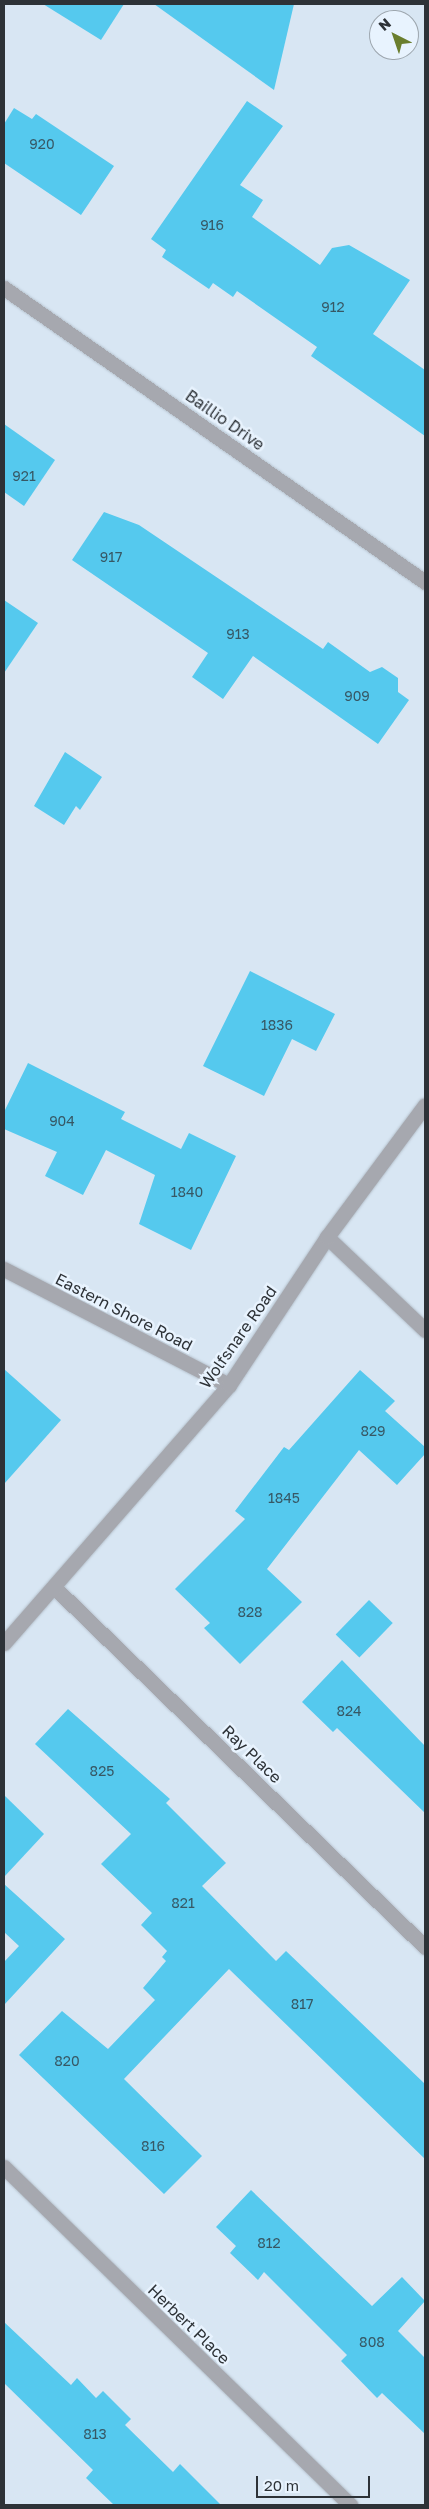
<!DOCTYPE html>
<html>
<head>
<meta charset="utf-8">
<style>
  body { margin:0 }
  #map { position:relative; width:429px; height:2509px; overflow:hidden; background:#d8e6f3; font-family:"Golos Text",sans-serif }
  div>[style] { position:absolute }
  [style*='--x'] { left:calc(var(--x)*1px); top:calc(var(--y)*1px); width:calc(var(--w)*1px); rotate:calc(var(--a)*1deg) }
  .building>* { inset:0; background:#55c9ee; transform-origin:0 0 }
  .roads { filter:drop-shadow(0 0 1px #b6c2cd) drop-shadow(0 0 1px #b6c2cd) }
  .minor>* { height:15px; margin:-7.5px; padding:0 7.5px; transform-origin:7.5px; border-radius:7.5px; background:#a6a8af }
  span { translate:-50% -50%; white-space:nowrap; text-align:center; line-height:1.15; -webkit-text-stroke:5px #e8f3fe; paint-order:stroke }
  .number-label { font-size:14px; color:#375865 }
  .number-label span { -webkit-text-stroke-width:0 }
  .street-label { font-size:16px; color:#2d3237 }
  .frame { position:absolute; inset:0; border:5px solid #2d3237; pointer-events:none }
  .north { position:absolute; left:369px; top:10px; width:50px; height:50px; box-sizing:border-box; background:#e8f3fe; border:1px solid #9da6ae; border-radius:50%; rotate:319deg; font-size:14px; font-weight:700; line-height:20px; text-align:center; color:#2d3237 }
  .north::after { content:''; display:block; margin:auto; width:18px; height:22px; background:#6a7e2e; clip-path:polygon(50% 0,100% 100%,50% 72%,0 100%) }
  .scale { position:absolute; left:256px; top:2476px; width:114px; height:22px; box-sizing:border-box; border:2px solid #2d3237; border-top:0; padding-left:6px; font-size:15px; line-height:18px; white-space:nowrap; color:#2d3237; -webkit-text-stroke:4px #e8f3fe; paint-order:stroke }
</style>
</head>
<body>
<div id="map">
  <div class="building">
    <i style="clip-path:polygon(43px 4px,124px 4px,101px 40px)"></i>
    <i style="clip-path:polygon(154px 4px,294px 4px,274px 90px)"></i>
    <i style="clip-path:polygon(247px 101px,283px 126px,240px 185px,263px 200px,252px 217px,320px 265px,332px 248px,349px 245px,410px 280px,373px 334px,425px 370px,425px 436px,311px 356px,317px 347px,237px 291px,233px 297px,213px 283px,209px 289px,162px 257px,166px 250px,151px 239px)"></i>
    <i style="clip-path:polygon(14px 108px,32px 119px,36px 114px,114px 166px,81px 215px,4px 163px,4px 124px)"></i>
    <i style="clip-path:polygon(4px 424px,55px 460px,24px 506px,4px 492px)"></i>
    <i style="clip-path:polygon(104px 512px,139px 525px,323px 649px,328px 642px,370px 672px,382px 667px,398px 678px,398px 692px,409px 700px,378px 744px,253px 656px,223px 699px,192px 677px,208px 653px,72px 560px)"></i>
    <i style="clip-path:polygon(4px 600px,38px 623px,4px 673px)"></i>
    <i style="clip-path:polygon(65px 752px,102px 777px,80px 810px,76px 806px,64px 825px,34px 806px)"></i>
    <i style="clip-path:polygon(250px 971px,335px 1014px,316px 1051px,292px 1039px,264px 1096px,203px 1066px)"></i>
    <i style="clip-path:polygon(28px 1063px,125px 1112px,121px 1119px,181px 1149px,189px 1133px,236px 1156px,191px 1250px,139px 1224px,155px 1175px,106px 1150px,83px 1195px,45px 1176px,57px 1152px,4px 1129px,4px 1112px)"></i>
    <i style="clip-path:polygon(4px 1369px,61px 1420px,4px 1484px)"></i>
    <i style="clip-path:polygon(360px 1370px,395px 1401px,385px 1411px,425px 1447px,425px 1454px,397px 1485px,359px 1450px,267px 1569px,302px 1602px,240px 1664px,204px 1628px,210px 1623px,175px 1589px,245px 1519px,235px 1511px,284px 1447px,289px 1450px)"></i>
    <i style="left:369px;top:1600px;width:33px;height:48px;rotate:44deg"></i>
    <i style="clip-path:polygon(342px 1660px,425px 1746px,425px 1813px,337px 1728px,333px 1732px,302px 1702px)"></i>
    <i style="clip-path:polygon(68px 1709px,170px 1799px,166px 1803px,226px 1863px,202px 1886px,276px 1961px,286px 1951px,425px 2084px,425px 2159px,229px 1969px,124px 2079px,202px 2156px,164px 2194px,19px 2055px,62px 2011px,108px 2049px,155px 2000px,143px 1988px,166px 1961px,162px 1957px,167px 1951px,141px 1925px,152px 1913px,101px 1864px,131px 1834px,35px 1744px)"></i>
    <i style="clip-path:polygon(4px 1795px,44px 1834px,4px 1877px)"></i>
    <i style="clip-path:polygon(4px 1884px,65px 1939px,4px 2005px,4px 1962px,19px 1946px,4px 1932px)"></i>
    <i style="clip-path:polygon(251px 2190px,372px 2306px,402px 2277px,425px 2301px,398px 2331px,425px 2358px,425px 2434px,382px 2393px,377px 2398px,341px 2361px,347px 2355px,264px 2272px,258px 2280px,230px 2253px,236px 2246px,216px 2227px)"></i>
    <i style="clip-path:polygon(4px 2322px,71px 2385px,77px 2378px,96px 2398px,103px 2391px,131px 2419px,125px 2425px,173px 2472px,180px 2464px,221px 2505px,114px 2505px,86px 2478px,93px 2470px,4px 2383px)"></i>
  </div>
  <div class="roads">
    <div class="minor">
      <i style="--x:4;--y:288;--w:513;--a:34.93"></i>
      <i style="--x:327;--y:1237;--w:135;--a:43.5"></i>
      <i style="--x:4;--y:1269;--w:253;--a:27.3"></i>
      <i style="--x:54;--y:1587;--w:517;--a:44.14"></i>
      <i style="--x:4;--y:1643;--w:342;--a:-48.9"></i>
      <i style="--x:229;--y:1385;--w:178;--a:-56.5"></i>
      <i style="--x:327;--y:1237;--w:164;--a:-53.4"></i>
      <i style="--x:4;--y:2167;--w:484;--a:44.3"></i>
    </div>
  </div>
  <div class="number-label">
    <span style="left:42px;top:144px">920</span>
    <span style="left:212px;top:225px">916</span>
    <span style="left:333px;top:307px">912</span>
    <span style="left:24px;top:476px">921</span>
    <span style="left:111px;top:557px">917</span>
    <span style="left:238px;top:634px">913</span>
    <span style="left:357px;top:696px">909</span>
    <span style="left:277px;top:1025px">1836</span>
    <span style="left:62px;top:1121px">904</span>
    <span style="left:187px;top:1192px">1840</span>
    <span style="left:373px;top:1431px">829</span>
    <span style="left:284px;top:1498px">1845</span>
    <span style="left:250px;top:1612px">828</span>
    <span style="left:349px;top:1711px">824</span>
    <span style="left:102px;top:1771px">825</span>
    <span style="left:183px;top:1903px">821</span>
    <span style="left:302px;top:2004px">817</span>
    <span style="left:67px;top:2061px">820</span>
    <span style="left:153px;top:2146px">816</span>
    <span style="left:269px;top:2243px">812</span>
    <span style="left:372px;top:2342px">808</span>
    <span style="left:95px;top:2434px">813</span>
  </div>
  <div class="street-label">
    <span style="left:225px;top:420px;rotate:35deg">Baillio Drive</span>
    <span style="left:124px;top:1312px;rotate:27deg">Eastern Shore Road</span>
    <span style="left:238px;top:1337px;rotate:-55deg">Wolfsnare Road</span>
    <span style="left:252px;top:1754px;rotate:44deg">Ray Place</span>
    <span style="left:189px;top:2324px;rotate:44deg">Herbert Place</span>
  </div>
  <div class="frame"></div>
  <div class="north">N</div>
  <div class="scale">20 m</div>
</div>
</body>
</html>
